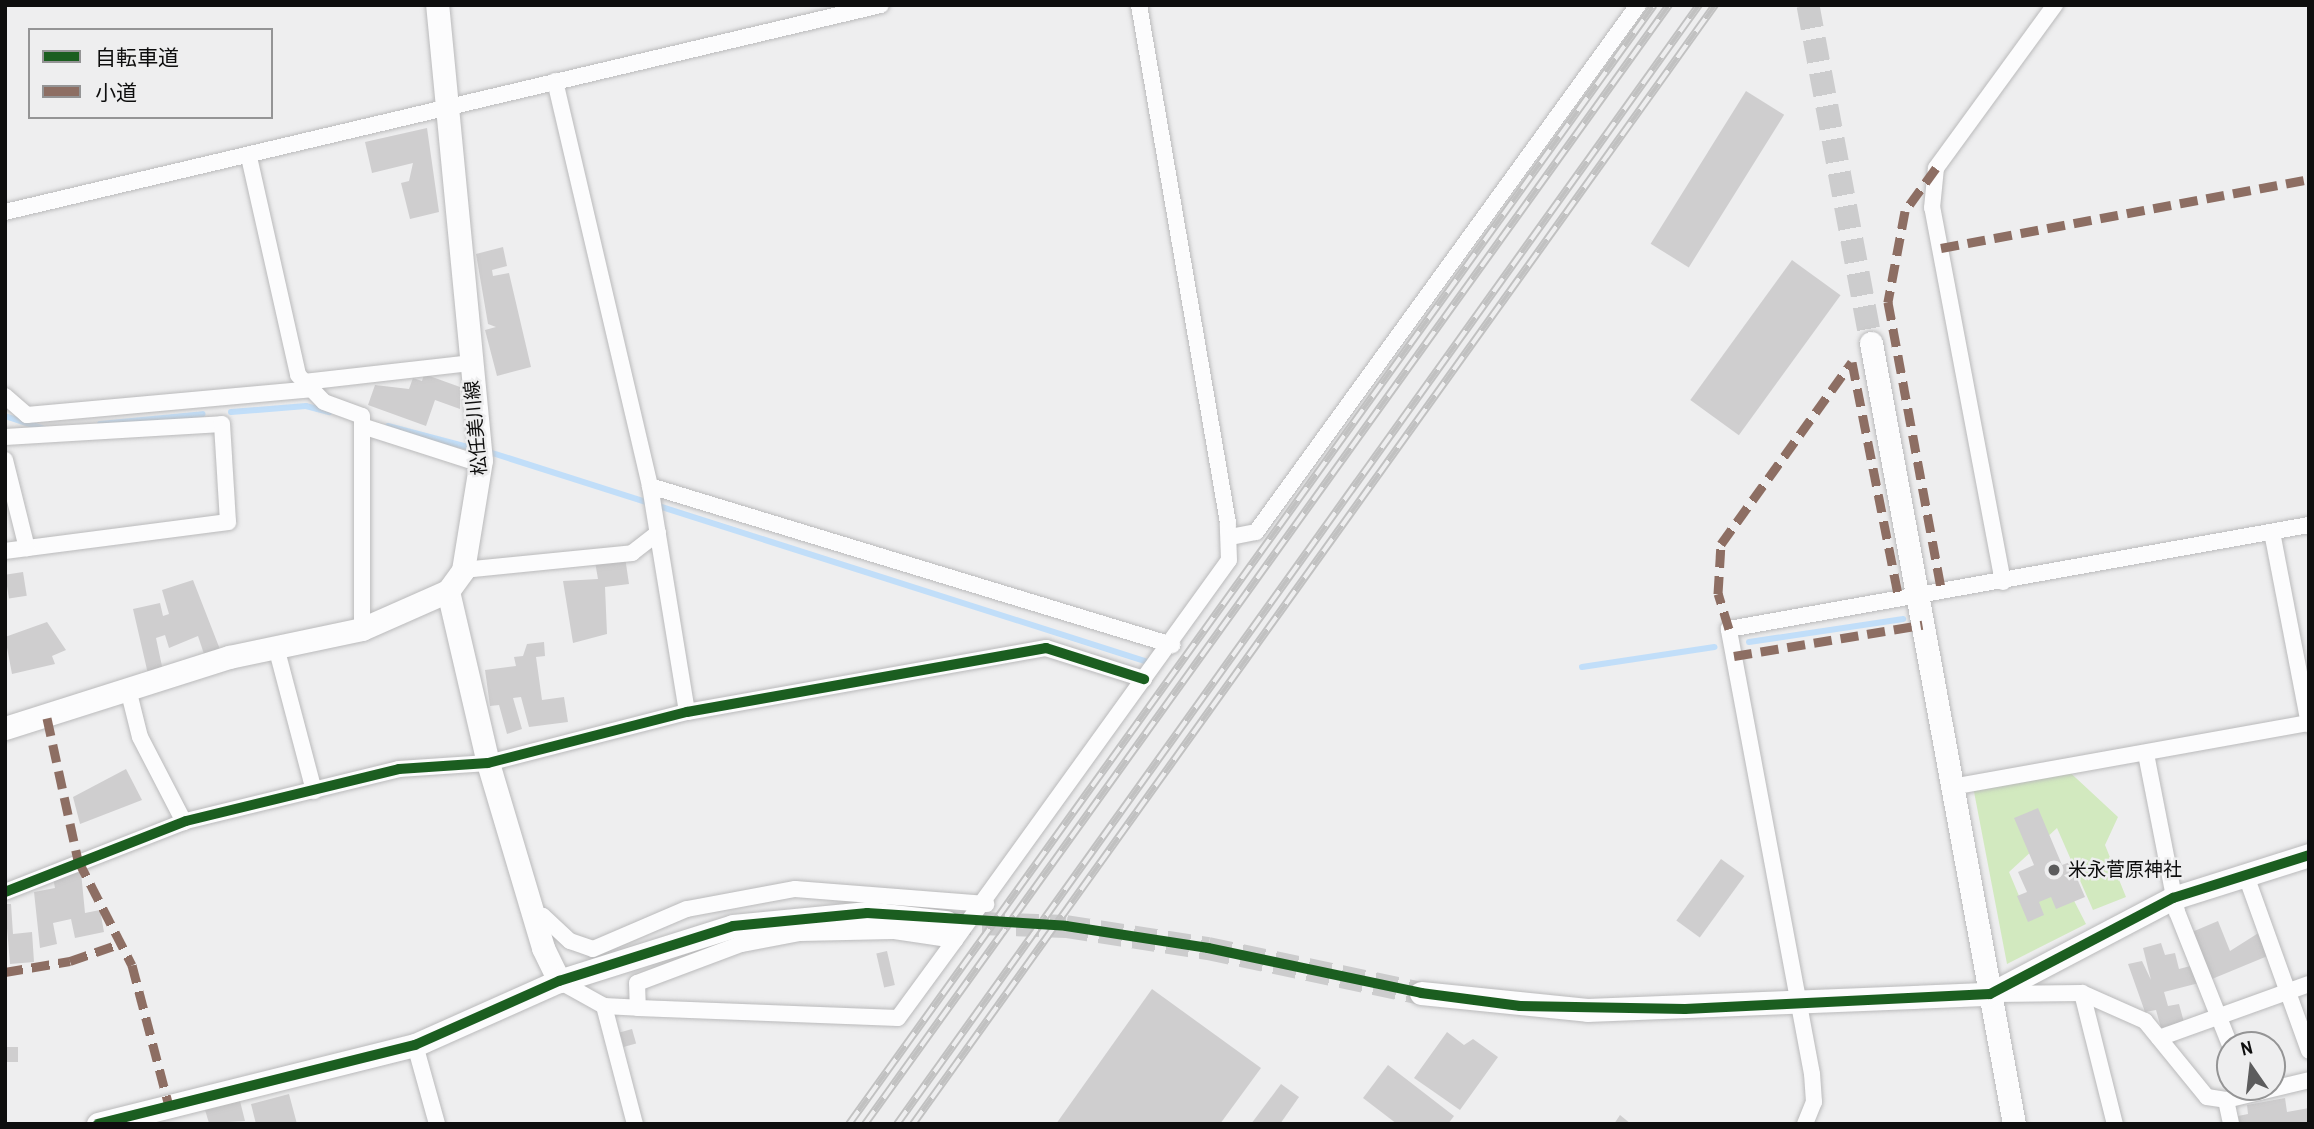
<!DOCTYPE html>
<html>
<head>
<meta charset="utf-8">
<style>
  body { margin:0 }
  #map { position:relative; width:2314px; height:1129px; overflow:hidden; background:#eeeeef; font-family:"Archivo Narrow","Noto Sans JP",sans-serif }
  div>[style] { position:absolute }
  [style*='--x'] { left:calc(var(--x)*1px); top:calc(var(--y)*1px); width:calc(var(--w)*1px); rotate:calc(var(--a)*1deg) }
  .green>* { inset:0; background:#d2e9bf }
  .stream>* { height:6px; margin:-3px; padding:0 3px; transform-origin:3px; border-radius:3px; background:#c1def9 }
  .building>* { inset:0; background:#cfcecf; transform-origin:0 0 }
  .secondary-tunnel>* { height:23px; margin-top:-11.5px; transform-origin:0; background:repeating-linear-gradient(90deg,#cccccd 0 23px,transparent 0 34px) }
  .roads { filter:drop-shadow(0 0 2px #bababb) drop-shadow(0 0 2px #bababb) }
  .street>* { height:16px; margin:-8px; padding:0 8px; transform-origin:8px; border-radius:8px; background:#fcfcfd }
  .secondary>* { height:23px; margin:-11.5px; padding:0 11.5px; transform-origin:11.5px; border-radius:11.5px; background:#fcfcfd }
  .rail>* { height:8px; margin-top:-4px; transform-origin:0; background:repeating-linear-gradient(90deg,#eeeeef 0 16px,#c1c1c1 0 32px); box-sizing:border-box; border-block:2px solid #c1c1c1 }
  .quiet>* { height:9px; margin-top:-4.5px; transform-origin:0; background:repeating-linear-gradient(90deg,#8d6e63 0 18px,transparent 0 27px) }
  .cycleway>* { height:10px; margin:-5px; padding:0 5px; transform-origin:5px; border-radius:5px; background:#1b5e20 }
  .dots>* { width:19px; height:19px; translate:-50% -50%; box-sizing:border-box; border:4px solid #eeeeef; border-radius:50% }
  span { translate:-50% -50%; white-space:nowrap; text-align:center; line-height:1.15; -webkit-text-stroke:5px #eeeeef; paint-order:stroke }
  .street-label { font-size:19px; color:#0e0e0e }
  .poi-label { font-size:19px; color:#0e0e0e }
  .left { translate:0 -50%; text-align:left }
  .frame { position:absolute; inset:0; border:7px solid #0e0e0e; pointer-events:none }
  .legend { position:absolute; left:28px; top:28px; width:245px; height:91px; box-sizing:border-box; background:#eeeeef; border:2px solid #949495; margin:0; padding:9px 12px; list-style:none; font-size:21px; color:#0e0e0e }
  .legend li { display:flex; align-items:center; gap:14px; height:35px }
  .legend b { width:35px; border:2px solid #949495 }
  .north { position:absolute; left:2216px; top:1031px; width:70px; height:70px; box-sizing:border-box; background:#eeeeef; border:2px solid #949495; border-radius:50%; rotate:346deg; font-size:19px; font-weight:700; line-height:28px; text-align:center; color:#0e0e0e }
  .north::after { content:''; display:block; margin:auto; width:24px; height:32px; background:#5c5c5d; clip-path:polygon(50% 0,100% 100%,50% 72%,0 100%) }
</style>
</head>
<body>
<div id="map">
  <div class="green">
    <i style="clip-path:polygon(2062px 765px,2118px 817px,2105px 845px,2126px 897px,2093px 910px,2057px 828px,2009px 872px,2022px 903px,2068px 889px,2086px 924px,2007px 964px,1971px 776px)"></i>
  </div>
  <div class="stream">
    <i style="--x:231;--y:412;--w:75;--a:-4.6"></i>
    <i style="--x:306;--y:406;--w:24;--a:15"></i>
    <i style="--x:5;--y:416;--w:41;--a:18.4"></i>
    <i style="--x:100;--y:424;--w:103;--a:-5.5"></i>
    <i style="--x:388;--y:426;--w:90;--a:14.8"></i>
    <i style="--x:486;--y:451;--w:695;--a:17.68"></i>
    <i style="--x:1749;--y:642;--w:156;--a:-8.5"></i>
    <i style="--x:1582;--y:667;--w:134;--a:-8.6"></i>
  </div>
  <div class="building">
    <i style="left:1746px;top:91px;width:45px;height:180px;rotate:32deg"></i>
    <i style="clip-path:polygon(427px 128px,439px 212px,410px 219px,401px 183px,409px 181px,413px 163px,372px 173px,365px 142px)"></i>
    <i style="clip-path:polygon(503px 247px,507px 266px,492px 270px,493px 276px,509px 273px,531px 367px,497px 376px,485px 330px,496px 327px,488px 324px,476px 254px)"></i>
    <i style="left:1792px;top:260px;width:60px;height:173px;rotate:36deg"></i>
    <i style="clip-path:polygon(424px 374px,460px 387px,460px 409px,435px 400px,426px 426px,368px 405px,375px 385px,409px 389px,413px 378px,422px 381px)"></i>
    <i style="clip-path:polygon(625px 557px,629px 584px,605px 587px,607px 634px,573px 643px,563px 581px,598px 579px,595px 562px)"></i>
    <i style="left:23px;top:572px;width:24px;height:18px;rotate:81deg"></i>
    <i style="clip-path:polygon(193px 580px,221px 652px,205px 657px,198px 636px,169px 648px,165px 635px,156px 638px,163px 671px,148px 674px,133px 609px,160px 603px,163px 616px,169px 614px,162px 590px)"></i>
    <i style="clip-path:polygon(47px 622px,66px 650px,52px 656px,55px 664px,12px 674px,5px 637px)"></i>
    <i style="clip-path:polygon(544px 642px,545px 656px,536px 657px,542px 700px,564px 697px,568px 722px,529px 727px,521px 697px,513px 698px,522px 729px,507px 734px,499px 705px,490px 706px,485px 670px,516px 666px,514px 657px,523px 656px,527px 644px)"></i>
    <i style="clip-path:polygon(126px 769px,142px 800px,80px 824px,73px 797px)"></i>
    <i style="clip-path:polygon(2038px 808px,2062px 865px,2070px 862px,2085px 897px,2056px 909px,2051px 897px,2039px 902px,2044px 915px,2028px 922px,2017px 896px,2027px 892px,2018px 872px,2034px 865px,2014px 818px)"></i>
    <i style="left:1721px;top:859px;width:29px;height:76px;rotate:36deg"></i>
    <i style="clip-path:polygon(81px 872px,85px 913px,100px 910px,104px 932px,75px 938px,71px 919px,53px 923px,57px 944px,40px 948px,34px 892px,55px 888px,53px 878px)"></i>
    <i style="clip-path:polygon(5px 904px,11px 904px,13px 934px,32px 932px,34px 962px,10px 964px)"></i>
    <i style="clip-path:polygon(2218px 921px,2230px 951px,2260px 932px,2270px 955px,2212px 979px,2192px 932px)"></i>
    <i style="clip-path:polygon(2161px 943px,2165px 955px,2175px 953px,2179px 969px,2194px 965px,2199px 983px,2164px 992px,2168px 1006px,2179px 1004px,2184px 1022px,2161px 1028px,2156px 1010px,2145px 1012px,2128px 964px,2142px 961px,2151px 980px,2143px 948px)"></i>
    <i style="left:887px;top:951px;width:35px;height:11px;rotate:77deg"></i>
    <i style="clip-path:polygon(1152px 989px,1261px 1068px,1220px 1124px,1056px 1124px)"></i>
    <i style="left:632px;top:1029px;width:15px;height:13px;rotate:74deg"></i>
    <i style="clip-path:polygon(1447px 1032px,1464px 1045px,1473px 1039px,1498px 1057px,1460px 1110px,1414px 1078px)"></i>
    <i style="left:5px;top:1047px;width:13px;height:15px"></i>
    <i style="clip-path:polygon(1388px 1065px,1454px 1116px,1448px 1124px,1397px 1124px,1363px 1098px)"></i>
    <i style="clip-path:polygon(1281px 1084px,1299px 1097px,1280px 1124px,1251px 1124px)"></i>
    <i style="clip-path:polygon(289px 1094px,297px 1124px,256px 1124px,251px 1104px)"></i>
    <i style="clip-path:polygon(2285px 1098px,2287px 1112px,2309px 1108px,2309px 1124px,2239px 1124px,2238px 1116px,2248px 1114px,2247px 1105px)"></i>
    <i style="clip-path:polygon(240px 1101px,245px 1121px,209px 1123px,205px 1110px)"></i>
    <i style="clip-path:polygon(1620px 1115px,1631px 1124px,1614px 1124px)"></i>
  </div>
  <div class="secondary-tunnel">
    <i style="--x:1808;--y:5;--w:344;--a:79.4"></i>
    <i style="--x:948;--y:922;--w:118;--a:1.9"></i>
    <i style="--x:1066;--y:926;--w:144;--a:8.8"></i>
    <i style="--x:1208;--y:948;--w:218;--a:11.9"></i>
  </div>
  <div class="roads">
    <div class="street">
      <i style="--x:555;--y:81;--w:416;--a:76.8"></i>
      <i style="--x:650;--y:486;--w:546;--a:16.94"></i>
      <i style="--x:249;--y:157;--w:223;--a:77.3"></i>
      <i style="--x:298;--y:375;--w:37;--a:46"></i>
      <i style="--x:324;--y:402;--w:40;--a:20.2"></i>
      <i style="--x:362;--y:416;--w:213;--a:90"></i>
      <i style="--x:5;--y:212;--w:900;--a:-13.3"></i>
      <i style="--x:304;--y:382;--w:167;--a:-6.5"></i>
      <i style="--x:5;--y:396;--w:29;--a:41"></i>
      <i style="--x:27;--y:415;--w:285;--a:-5.2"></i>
      <i style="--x:362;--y:426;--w:125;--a:17.7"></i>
      <i style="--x:5;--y:437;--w:217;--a:-3.4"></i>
      <i style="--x:222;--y:424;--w:98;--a:86.5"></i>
      <i style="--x:228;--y:522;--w:225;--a:172.6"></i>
      <i style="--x:5;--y:460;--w:91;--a:76"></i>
      <i style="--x:650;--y:486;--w:229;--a:80.7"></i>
      <i style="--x:2272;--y:532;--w:196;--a:79.1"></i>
      <i style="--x:1230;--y:537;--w:26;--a:-11"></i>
      <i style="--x:1256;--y:532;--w:651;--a:-54.06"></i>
      <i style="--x:463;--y:570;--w:170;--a:-5.7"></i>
      <i style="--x:632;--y:553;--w:33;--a:-38"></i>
      <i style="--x:2003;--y:582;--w:381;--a:-100.7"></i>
      <i style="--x:1932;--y:208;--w:40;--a:-84.3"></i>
      <i style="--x:1936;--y:168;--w:202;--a:-53.9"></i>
      <i style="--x:276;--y:647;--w:149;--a:75.2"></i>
      <i style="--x:128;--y:689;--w:49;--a:76"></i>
      <i style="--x:140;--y:737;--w:96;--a:62.6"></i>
      <i style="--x:2146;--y:754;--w:161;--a:78.9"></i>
      <i style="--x:2177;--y:912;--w:143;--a:68.3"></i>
      <i style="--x:1952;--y:787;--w:363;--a:-10.2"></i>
      <i style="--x:2245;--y:873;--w:189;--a:70.2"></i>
      <i style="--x:5;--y:892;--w:194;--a:-21.4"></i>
      <i style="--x:186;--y:821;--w:219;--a:-13.7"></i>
      <i style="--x:399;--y:769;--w:89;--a:-3.9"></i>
      <i style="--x:488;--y:763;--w:205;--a:-14.4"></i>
      <i style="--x:687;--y:712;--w:365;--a:-10.1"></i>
      <i style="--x:1046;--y:648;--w:103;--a:17.6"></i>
      <i style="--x:534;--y:918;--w:9;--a:-13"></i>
      <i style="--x:543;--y:916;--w:37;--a:43"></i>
      <i style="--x:570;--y:941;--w:24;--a:19"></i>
      <i style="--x:593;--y:949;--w:102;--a:-23.1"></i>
      <i style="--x:687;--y:909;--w:110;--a:-10.5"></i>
      <i style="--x:795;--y:889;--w:192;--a:4.5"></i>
      <i style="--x:955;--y:940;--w:468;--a:-54.2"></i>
      <i style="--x:1229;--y:560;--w:37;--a:-92"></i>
      <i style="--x:1228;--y:523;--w:526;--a:-99.75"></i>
      <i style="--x:559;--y:981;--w:51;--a:29.1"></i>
      <i style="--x:604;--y:1006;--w:34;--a:3"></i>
      <i style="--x:638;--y:1008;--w:260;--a:2.2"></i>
      <i style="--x:898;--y:1018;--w:97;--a:-53.8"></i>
      <i style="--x:955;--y:940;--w:63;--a:-171.7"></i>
      <i style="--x:893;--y:931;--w:93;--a:178.8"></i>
      <i style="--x:800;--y:933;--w:60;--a:169.4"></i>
      <i style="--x:741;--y:944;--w:111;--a:159.4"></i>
      <i style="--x:637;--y:983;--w:25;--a:88"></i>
      <i style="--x:2082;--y:993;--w:135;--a:75.9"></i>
      <i style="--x:1995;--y:994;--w:87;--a:-0.7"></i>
      <i style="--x:2082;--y:993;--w:69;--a:24"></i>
      <i style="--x:2145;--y:1021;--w:98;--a:50.8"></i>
      <i style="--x:2207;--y:1097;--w:19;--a:9"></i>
      <i style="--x:2226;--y:1100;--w:85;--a:-13.5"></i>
      <i style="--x:604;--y:1006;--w:122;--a:75.3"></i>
      <i style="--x:2159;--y:1038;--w:159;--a:-19.8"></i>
      <i style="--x:415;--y:1045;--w:82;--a:74.4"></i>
      <i style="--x:2226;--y:1100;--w:25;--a:78"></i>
      <i style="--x:1805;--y:1124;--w:24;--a:-68"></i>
      <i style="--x:1814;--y:1102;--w:28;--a:-94"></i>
      <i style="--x:1812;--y:1074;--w:453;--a:-100.6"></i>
      <i style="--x:1729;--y:629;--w:589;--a:-10.17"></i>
    </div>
    <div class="secondary">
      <i style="--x:1871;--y:343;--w:794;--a:79.62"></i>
      <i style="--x:448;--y:591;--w:177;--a:76.9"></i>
      <i style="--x:488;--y:763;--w:193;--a:73.4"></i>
      <i style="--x:543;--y:948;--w:37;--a:64"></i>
      <i style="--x:5;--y:728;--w:235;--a:-17.6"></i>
      <i style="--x:229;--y:657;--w:136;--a:-11.9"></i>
      <i style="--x:362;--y:629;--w:94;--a:-23.8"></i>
      <i style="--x:448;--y:591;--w:26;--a:-54"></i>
      <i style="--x:463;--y:570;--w:111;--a:-80.7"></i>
      <i style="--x:481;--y:460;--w:457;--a:-95.5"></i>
      <i style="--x:1421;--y:993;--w:167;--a:5.8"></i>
      <i style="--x:1587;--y:1010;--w:403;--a:-2.3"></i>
      <i style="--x:1990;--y:994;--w:207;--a:-27.7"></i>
      <i style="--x:2173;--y:898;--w:143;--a:-17.5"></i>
      <i style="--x:98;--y:1124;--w:327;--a:-14"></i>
      <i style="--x:415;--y:1045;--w:158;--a:-24"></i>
      <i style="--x:559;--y:981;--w:182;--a:-17.5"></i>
      <i style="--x:733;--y:926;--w:135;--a:-5.5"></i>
      <i style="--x:867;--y:913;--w:80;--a:6.5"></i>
    </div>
  </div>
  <div class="rail">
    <i style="--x:849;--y:1124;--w:1378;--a:-54.27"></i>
    <i style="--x:865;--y:1124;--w:1378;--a:-54.3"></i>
    <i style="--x:897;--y:1124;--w:1377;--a:-54.37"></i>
    <i style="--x:913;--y:1124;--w:1377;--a:-54.37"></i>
  </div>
  <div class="quiet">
    <i style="--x:1936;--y:168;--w:53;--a:125.8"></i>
    <i style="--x:1905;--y:211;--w:93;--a:100.6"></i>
    <i style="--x:1888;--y:302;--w:296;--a:79.5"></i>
    <i style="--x:1941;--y:248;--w:374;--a:-10.6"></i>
    <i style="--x:1729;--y:629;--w:37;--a:-107"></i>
    <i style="--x:1718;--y:594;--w:50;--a:-86.6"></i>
    <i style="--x:1721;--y:544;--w:224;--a:-54.3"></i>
    <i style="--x:1852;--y:362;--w:237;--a:78.8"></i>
    <i style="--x:1734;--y:656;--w:191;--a:-9.4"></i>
    <i style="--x:47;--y:718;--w:145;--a:77.7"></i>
    <i style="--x:78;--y:860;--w:118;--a:62.8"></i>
    <i style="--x:132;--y:965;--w:146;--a:75.3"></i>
    <i style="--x:5;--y:972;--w:66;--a:-9.6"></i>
    <i style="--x:70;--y:961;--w:55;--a:-19.1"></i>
  </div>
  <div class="cycleway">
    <i style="--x:5;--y:892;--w:194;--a:-21.4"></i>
    <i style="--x:186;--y:821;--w:219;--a:-13.7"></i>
    <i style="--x:399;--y:769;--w:89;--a:-3.9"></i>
    <i style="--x:488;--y:763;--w:205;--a:-14.4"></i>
    <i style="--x:687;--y:712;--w:365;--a:-10.1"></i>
    <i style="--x:1046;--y:648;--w:103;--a:17.6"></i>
    <i style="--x:98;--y:1124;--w:327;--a:-14"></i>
    <i style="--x:415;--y:1045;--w:158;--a:-24"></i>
    <i style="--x:559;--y:981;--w:182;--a:-17.5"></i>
    <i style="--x:733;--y:926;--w:135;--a:-5.5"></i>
    <i style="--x:867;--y:913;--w:199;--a:3.7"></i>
    <i style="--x:1066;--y:926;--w:144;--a:8.8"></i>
    <i style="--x:1208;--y:948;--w:218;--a:11.9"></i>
    <i style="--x:1421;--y:993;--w:100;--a:7.5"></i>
    <i style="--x:1520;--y:1006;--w:165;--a:1"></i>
    <i style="--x:1685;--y:1009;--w:305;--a:-2.8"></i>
    <i style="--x:1990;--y:994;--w:207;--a:-27.7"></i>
    <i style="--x:2173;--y:898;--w:143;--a:-17.5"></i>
  </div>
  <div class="dots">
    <i style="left:2054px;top:870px;background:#5c5c5d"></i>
  </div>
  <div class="street-label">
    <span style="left:476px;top:428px;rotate:-95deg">松任美川線</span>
  </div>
  <div class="poi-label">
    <span class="left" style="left:2068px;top:870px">米永菅原神社</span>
  </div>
  <div class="frame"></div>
  <ul class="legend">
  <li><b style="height:9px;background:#1b5e20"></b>自転車道</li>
  <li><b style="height:9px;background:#8d6e63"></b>小道</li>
  </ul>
  <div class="north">N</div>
</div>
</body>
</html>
